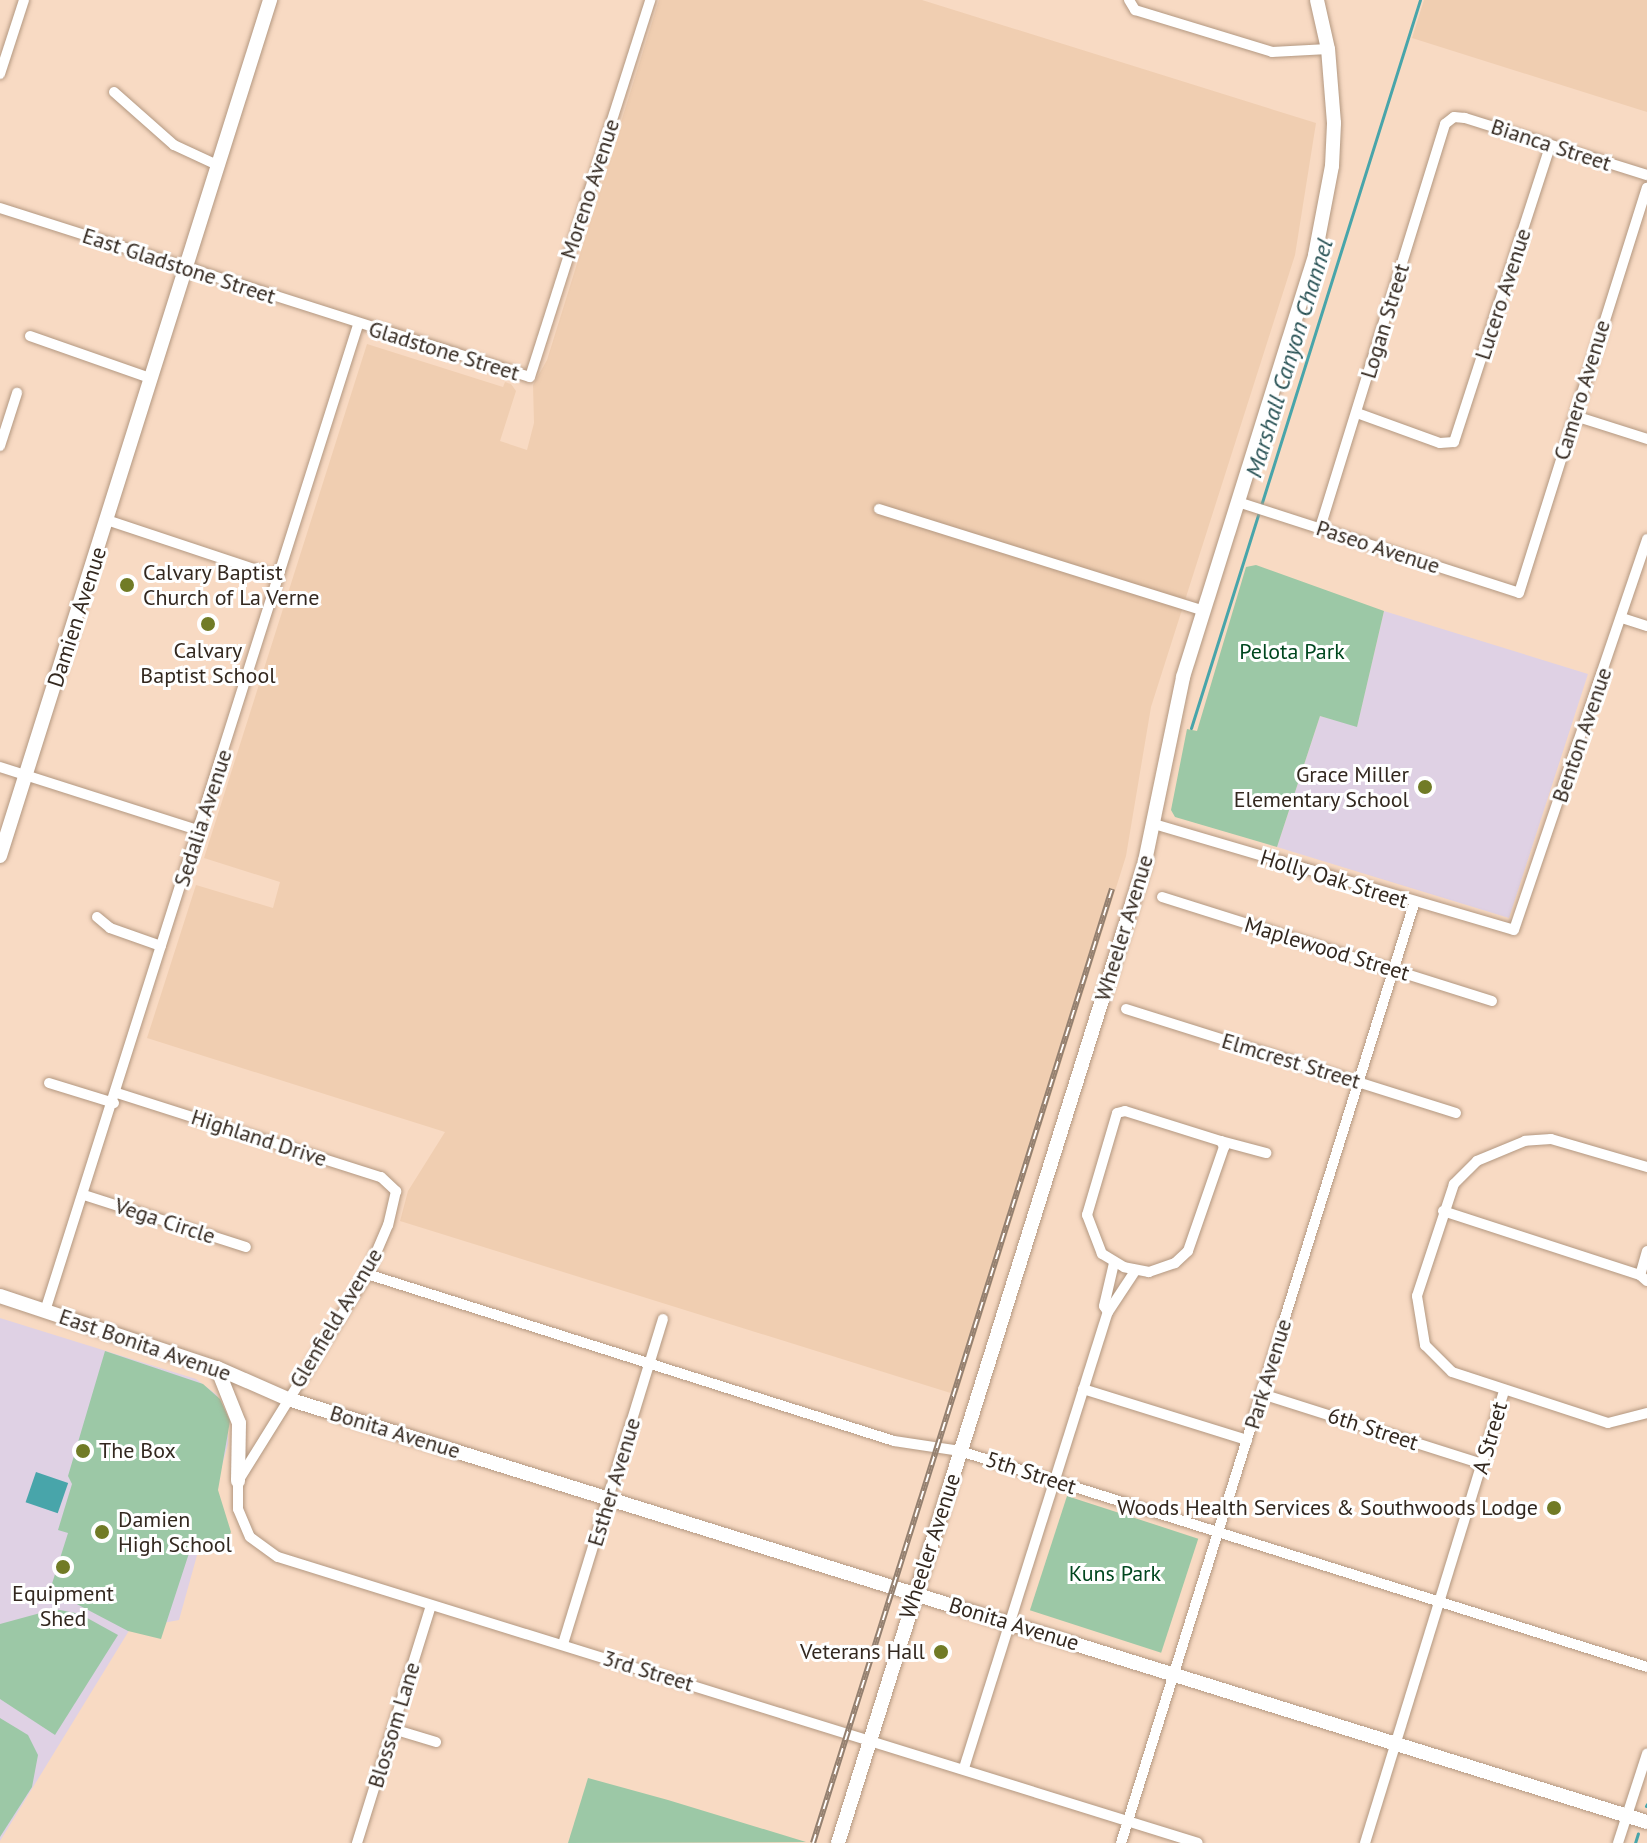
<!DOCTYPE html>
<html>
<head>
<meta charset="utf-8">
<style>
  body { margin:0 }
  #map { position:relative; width:1647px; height:1843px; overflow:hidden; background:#f8dac3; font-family:"PT Sans",sans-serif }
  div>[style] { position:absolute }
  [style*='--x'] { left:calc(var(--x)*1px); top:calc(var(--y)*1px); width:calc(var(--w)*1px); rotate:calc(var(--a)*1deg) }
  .built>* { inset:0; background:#f0ceb1 }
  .education>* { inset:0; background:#dfd1e4 }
  .green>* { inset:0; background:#9cc8a6; transform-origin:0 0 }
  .water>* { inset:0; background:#48a5aa; transform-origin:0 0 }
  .stream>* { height:3px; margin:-1.5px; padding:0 1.5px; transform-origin:1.5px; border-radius:1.5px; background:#48a5aa }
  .roads { filter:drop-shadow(0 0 2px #b39881) drop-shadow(0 0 2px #b39881) }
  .minor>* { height:10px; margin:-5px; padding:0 5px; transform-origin:5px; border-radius:5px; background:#fff }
  .major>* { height:14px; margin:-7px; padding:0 7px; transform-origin:7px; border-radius:7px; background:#fff }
  .rail>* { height:6px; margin-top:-3px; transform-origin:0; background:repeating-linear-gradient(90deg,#fff 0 9px,#948070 0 18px); box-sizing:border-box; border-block:2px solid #948070 }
  .dots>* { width:22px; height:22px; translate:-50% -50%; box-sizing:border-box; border:4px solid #fff; border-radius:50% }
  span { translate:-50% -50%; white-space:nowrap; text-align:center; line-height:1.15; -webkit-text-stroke:6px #fff; paint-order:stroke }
  .street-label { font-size:22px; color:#33281f }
  .poi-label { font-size:22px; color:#33281f }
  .left { translate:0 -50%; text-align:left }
  .right { translate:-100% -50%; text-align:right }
  .park-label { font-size:22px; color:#00471f }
  .water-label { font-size:24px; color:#275154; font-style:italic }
</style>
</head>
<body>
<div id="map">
  <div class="built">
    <i style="clip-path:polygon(659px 0,922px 0,1316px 123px,1295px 255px,1151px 707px,1126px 856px,957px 1395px,400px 1221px,408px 1191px,445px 1132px,147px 1038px,196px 885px,273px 908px,280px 882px,204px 858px,367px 344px,503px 387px,505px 382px,511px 384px,516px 391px,500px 441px,527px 450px,534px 423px,533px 385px,547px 360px)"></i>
    <i style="clip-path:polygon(1424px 0,1647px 0,1647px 112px,1412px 38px)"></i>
  </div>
  <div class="education">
    <i style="clip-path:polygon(1384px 611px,1588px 674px,1509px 918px,1277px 847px,1320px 716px,1357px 726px)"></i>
    <i style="clip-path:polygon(0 1318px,196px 1379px,217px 1395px,228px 1422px,228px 1444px,179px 1620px,130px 1629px,0 1841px)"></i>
  </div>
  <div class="green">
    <i style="clip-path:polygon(1256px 565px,1384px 611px,1357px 727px,1320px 716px,1277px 847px,1175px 817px,1171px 810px,1187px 729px,1197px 731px,1246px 567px)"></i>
    <i style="clip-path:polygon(105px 1351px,203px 1384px,220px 1399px,230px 1421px,218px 1490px,231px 1532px,223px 1552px,192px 1544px,161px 1639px,128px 1631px,50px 1590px,68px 1533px,58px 1530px,72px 1484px,68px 1476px)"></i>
    <i style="left:1067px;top:1496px;width:138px;height:120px;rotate:18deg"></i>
    <i style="clip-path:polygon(55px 1609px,80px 1614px,118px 1635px,55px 1735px,0 1699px,0 1624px)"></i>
    <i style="clip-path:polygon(0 1718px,28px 1735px,38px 1755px,32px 1787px,0 1837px)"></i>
    <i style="clip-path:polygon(588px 1778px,668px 1800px,806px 1842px,568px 1843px)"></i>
  </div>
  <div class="water">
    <i style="left:36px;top:1472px;width:34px;height:32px;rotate:19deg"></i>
  </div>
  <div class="stream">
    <i style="--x:1191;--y:728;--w:763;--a:-72.54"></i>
    <i style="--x:1646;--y:1806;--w:2;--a:-63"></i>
    <i style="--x:1635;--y:1843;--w:10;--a:-73"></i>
  </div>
  <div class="roads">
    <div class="minor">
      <i style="--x:1129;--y:0;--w:12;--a:59"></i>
      <i style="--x:1135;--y:10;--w:143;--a:17"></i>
      <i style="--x:1272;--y:52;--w:56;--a:-3.1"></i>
      <i style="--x:0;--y:74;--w:78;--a:-72"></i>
      <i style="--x:114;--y:92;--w:80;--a:41.5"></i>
      <i style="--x:174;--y:145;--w:47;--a:24.9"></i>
      <i style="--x:0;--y:208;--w:556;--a:17.69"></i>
      <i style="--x:530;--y:377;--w:396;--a:-72.3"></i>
      <i style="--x:30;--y:336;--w:127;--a:19.3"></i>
      <i style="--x:1357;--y:413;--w:88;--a:19.9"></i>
      <i style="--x:1440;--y:443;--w:14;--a:-4"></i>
      <i style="--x:1454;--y:442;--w:311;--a:-72"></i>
      <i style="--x:1575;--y:416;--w:76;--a:17.7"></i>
      <i style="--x:0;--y:446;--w:56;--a:-72.2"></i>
      <i style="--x:1238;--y:502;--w:295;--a:17.9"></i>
      <i style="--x:1519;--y:593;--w:425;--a:-72.5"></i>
      <i style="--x:879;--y:509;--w:341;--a:17.4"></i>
      <i style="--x:107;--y:520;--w:180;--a:18.4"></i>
      <i style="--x:1320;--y:528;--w:423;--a:-72.8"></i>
      <i style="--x:1445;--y:124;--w:11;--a:-38"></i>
      <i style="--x:1454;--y:117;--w:11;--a:5"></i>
      <i style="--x:1465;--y:118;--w:191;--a:17.4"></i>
      <i style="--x:1622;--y:618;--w:26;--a:18"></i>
      <i style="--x:0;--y:767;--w:208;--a:17.7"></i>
      <i style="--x:1154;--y:824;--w:375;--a:16.4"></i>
      <i style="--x:1514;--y:930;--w:413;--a:-71.2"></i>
      <i style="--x:1162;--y:897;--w:346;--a:17.5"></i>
      <i style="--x:97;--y:917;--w:17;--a:40"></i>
      <i style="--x:110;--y:928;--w:54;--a:19.4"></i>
      <i style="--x:1126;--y:1009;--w:346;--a:17.5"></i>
      <i style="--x:49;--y:1083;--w:68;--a:17.1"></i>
      <i style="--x:117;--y:1093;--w:277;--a:17.7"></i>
      <i style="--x:381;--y:1177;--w:21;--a:43"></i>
      <i style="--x:396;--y:1191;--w:35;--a:103"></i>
      <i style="--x:388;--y:1225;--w:53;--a:113.2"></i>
      <i style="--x:367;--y:1274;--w:244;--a:121.9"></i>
      <i style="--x:238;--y:1481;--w:28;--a:90"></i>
      <i style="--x:238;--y:1509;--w:30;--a:67"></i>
      <i style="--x:250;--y:1537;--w:34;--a:36"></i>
      <i style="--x:278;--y:1557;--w:963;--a:17.27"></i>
      <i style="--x:1125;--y:1111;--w:101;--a:17.4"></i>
      <i style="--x:1221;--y:1141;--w:7;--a:63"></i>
      <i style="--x:1224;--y:1147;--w:110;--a:109.1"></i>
      <i style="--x:1188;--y:1251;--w:18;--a:137"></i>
      <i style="--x:1175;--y:1263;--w:28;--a:161"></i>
      <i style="--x:1149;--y:1272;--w:25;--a:-169"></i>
      <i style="--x:1124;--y:1267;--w:26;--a:-149"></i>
      <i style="--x:1102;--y:1254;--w:42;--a:-111"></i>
      <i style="--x:1087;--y:1215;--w:106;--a:-73.6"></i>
      <i style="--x:1117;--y:1113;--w:8;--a:-14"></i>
      <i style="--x:1221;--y:1141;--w:47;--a:14.9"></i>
      <i style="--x:1647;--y:1167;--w:100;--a:-163.7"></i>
      <i style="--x:1551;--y:1139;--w:26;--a:176"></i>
      <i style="--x:1525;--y:1141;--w:52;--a:157.4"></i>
      <i style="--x:1477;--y:1161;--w:33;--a:135"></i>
      <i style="--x:1454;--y:1184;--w:118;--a:108.3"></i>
      <i style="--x:1417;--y:1296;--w:50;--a:80.7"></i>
      <i style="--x:1425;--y:1345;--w:38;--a:45"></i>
      <i style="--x:1452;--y:1372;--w:164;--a:18.1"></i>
      <i style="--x:1608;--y:1423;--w:40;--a:-14.4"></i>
      <i style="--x:84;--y:1195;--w:170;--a:17.8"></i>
      <i style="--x:1443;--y:1211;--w:207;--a:18"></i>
      <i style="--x:1647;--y:1251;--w:25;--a:106"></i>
      <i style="--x:1640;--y:1275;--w:9;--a:41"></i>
      <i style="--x:367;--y:1274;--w:553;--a:17.58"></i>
      <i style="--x:894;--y:1441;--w:67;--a:8.6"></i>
      <i style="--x:960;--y:1451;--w:720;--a:17.45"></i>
      <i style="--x:45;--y:1311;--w:1034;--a:-72.39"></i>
      <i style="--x:1108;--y:1312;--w:7;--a:-124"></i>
      <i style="--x:1104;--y:1306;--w:44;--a:-76.9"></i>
      <i style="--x:1083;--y:1389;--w:172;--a:17.3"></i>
      <i style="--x:1262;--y:1394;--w:232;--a:17.6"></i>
      <i style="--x:563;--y:1644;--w:340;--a:-72.9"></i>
      <i style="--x:393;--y:1729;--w:45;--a:16.8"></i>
      <i style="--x:964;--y:1768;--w:478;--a:-72.5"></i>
      <i style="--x:1108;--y:1312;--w:49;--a:-56.6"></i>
      <i style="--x:357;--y:1843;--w:248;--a:-72.7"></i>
      <i style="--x:1121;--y:1843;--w:984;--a:-72.67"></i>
      <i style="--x:1365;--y:1843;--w:472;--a:-72.9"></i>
      <i style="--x:1618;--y:1843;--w:94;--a:-72"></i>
    </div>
    <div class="major">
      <i style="--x:0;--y:856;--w:898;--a:-72.49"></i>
      <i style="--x:0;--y:1296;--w:229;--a:18.4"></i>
      <i style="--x:217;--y:1368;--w:77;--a:23.6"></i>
      <i style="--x:288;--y:1399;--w:1423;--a:17.29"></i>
      <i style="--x:217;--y:1368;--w:59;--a:68.2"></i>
      <i style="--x:239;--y:1423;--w:58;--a:91"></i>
      <i style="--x:838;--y:1843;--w:1024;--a:-72.61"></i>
      <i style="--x:1144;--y:866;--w:193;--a:-78.3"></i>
      <i style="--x:1183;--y:677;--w:442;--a:-72.6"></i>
      <i style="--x:1315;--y:255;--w:91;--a:-79.2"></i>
      <i style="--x:1332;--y:166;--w:43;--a:-87.3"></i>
      <i style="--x:1334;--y:123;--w:74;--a:-94.6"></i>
      <i style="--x:1328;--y:49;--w:50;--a:-102.7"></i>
    </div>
  </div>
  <div class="rail">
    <i style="--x:813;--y:1843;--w:1000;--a:-72.6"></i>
  </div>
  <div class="dots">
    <i style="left:127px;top:585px;background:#717b26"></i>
    <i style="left:208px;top:624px;background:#717b26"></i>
    <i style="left:1425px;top:787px;background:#717b26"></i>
    <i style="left:83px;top:1451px;background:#717b26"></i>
    <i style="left:1554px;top:1508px;background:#717b26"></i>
    <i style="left:102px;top:1532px;background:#717b26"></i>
    <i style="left:63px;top:1567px;background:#717b26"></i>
    <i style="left:941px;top:1652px;background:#717b26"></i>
  </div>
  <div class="street-label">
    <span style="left:1551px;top:145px;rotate:18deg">Bianca Street</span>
    <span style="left:590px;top:189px;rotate:-72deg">Moreno Avenue</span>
    <span style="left:179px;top:266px;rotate:18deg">East Gladstone Street</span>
    <span style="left:1503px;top:294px;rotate:-72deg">Lucero Avenue</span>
    <span style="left:1385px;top:321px;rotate:-73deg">Logan Street</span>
    <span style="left:444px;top:351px;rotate:17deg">Gladstone Street</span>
    <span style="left:1582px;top:390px;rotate:-73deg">Camero Avenue</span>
    <span style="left:1378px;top:547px;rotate:18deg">Paseo Avenue</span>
    <span style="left:77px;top:617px;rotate:-72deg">Damien Avenue</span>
    <span style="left:1582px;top:735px;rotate:-71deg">Benton Avenue</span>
    <span style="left:203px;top:818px;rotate:-72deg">Sedalia Avenue</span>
    <span style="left:1334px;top:879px;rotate:17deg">Holly Oak Street</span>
    <span style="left:1124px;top:928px;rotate:-73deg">Wheeler Avenue</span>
    <span style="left:1327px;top:949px;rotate:17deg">Maplewood Street</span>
    <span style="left:1291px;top:1061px;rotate:17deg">Elmcrest Street</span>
    <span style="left:259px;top:1138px;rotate:18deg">Highland Drive</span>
    <span style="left:165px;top:1221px;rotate:18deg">Vega Circle</span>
    <span style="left:336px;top:1318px;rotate:-59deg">Glenfield Avenue</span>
    <span style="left:145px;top:1345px;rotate:19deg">East Bonita Avenue</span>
    <span style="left:1268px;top:1374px;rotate:-73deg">Park Avenue</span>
    <span style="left:1373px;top:1429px;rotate:18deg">6th Street</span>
    <span style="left:395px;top:1432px;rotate:17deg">Bonita Avenue</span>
    <span style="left:1490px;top:1438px;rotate:-74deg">A Street</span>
    <span style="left:1031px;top:1473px;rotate:18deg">5th Street</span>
    <span style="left:614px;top:1482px;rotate:-73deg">Esther Avenue</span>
    <span style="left:930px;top:1546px;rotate:-72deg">Wheeler Avenue</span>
    <span style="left:1014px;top:1624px;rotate:17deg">Bonita Avenue</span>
    <span style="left:648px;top:1671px;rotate:17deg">3rd Street</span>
    <span style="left:394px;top:1725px;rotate:-73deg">Blossom Lane</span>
  </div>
  <div class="poi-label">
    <span class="left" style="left:143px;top:585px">Calvary Baptist<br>Church of La Verne</span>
    <span style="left:208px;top:663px">Calvary<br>Baptist School</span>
    <span class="right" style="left:1409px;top:787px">Grace Miller<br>Elementary School</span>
    <span class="left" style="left:99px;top:1451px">The Box</span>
    <span class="right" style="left:1538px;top:1508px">Woods Health Services &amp; Southwoods Lodge</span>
    <span class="left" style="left:118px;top:1532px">Damien<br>High School</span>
    <span style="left:63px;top:1606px">Equipment<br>Shed</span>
    <span class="right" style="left:925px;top:1652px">Veterans Hall</span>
  </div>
  <div class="park-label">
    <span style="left:1292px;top:652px">Pelota Park</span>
    <span style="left:1115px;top:1574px">Kuns Park</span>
  </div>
  <div class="water-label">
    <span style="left:1289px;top:358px;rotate:-73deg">Marshall Canyon Channel</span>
  </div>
</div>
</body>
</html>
